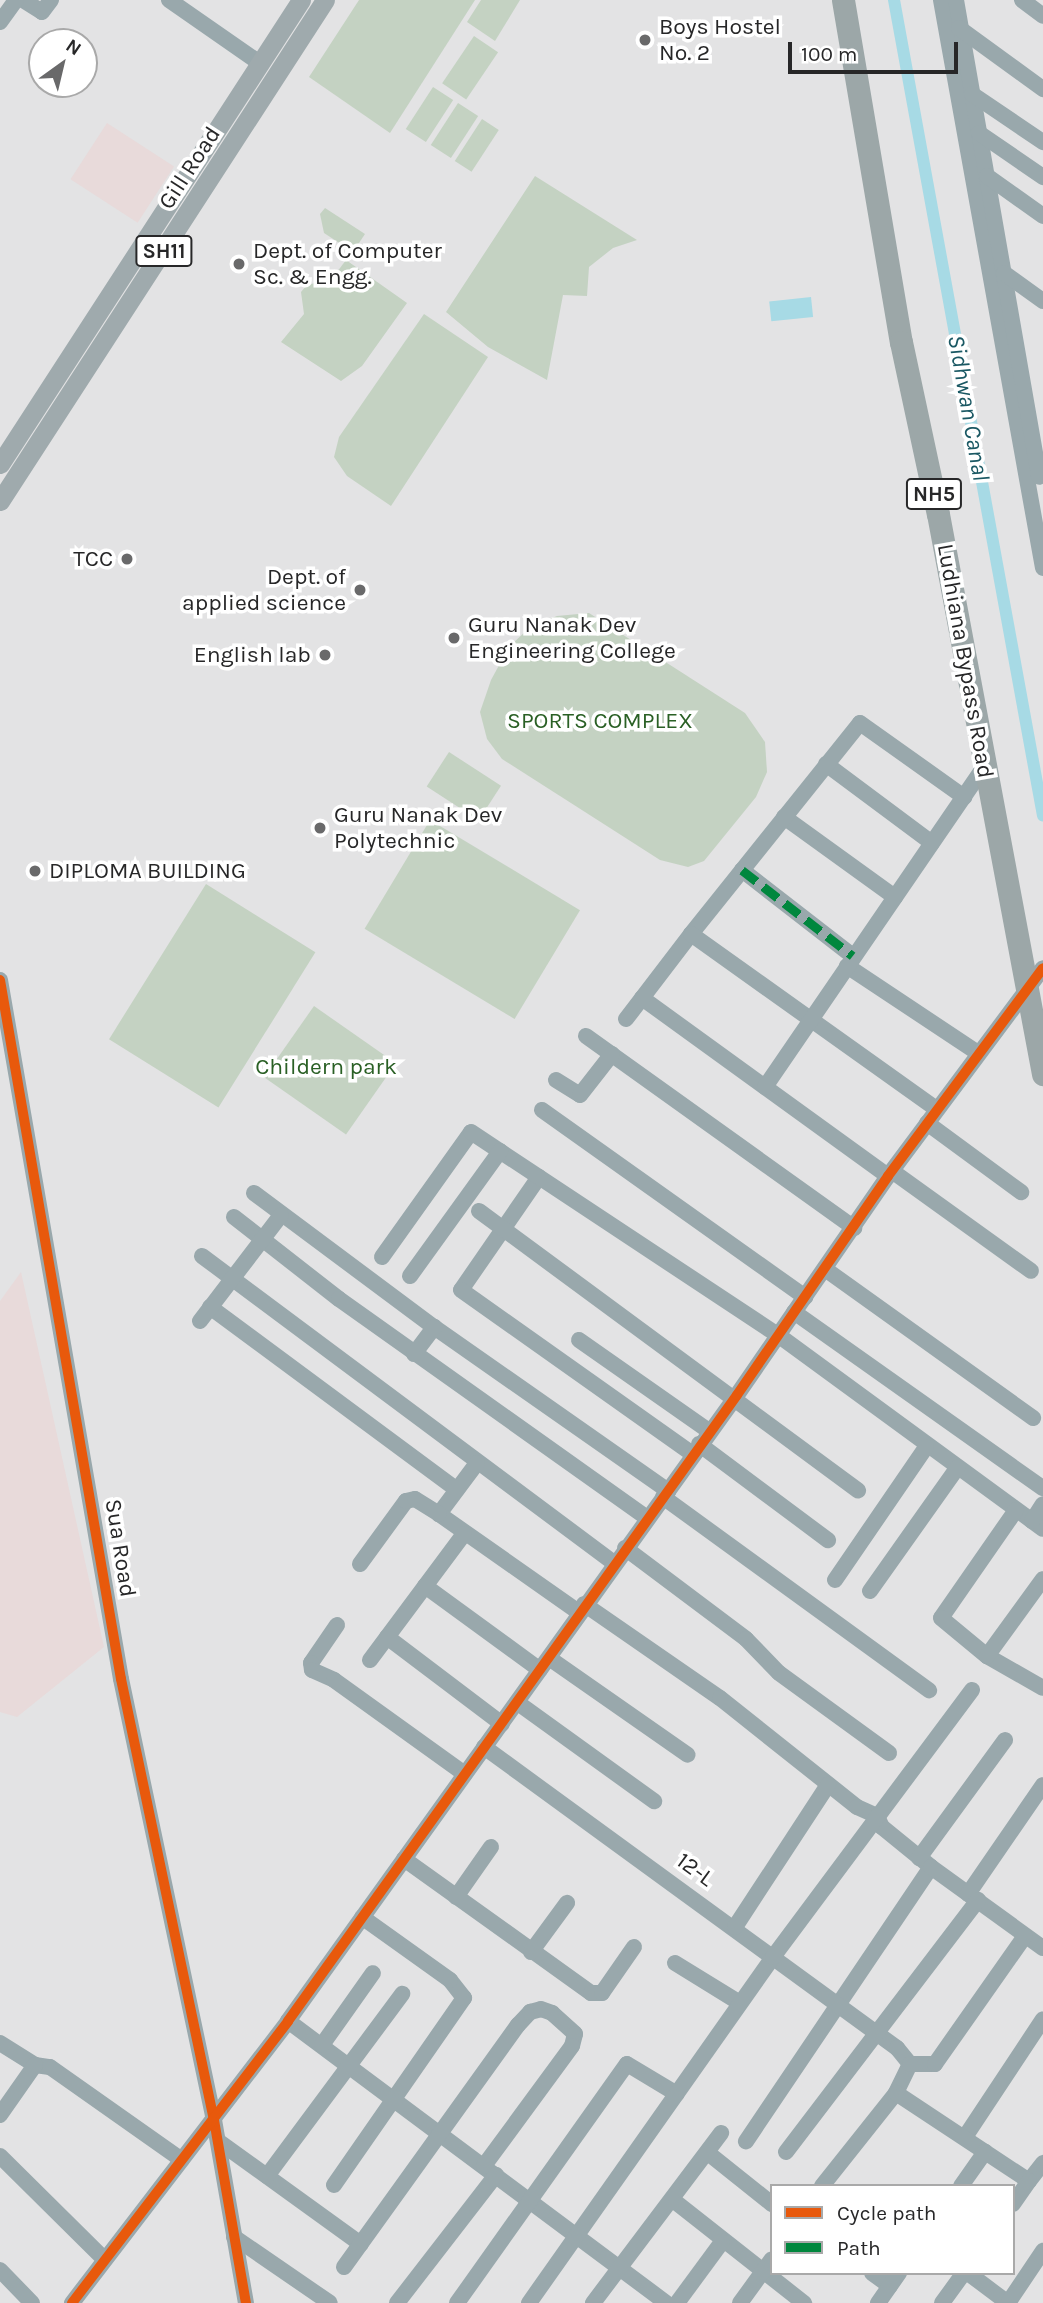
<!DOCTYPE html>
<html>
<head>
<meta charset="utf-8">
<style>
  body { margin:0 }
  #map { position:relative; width:1043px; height:2303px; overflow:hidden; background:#e3e3e4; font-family:Karla,sans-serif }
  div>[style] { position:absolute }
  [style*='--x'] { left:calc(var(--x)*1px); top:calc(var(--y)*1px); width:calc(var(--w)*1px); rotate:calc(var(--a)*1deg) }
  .commercial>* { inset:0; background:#e8dada; transform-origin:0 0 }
  .green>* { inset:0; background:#c4d2c2; transform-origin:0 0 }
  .water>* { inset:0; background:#a7dae5; transform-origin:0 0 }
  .canal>* { height:12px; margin:-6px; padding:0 6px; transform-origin:6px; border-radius:6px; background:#a7dae5 }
  .minor>* { height:16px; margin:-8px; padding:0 8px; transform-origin:8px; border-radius:8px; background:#99a8ac }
  .major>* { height:19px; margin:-9.5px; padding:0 9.5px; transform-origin:9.5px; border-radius:9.5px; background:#9faaad }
  .highway>* { height:23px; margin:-11.5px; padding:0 11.5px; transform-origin:11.5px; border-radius:11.5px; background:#9ca7a8 }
  .quiet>* { height:9px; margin-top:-4.5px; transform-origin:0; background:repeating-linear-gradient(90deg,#00873e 0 18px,transparent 0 27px) }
  .cycleway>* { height:10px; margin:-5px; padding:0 5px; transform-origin:5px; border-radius:5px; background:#e8590c }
  .dots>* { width:19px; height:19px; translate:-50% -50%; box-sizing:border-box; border:4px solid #fff; border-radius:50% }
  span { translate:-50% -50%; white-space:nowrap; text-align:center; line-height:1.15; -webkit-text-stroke:7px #fff; paint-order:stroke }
  .shield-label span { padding:2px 5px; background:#fff; border:2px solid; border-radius:5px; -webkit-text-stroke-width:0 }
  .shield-label { font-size:21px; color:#272728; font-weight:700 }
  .poi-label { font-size:23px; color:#272728 }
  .left { translate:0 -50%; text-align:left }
  .right { translate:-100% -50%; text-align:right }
  .street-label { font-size:23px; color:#272728 }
  .park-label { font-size:23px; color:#2a6025 }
  .water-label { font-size:24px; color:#1a5863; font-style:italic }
  .legend { position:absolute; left:770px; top:2184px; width:245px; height:91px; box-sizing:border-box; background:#fff; border:2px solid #a9a9a9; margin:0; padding:9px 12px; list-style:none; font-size:21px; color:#272728 }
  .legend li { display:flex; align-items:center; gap:14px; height:35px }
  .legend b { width:35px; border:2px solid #a9a9a9 }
  .north { position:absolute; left:28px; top:28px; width:70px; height:70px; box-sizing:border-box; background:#fff; border:2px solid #a9a9a9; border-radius:50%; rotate:34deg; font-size:19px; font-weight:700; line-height:28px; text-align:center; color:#272728 }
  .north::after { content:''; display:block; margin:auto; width:24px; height:32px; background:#69696a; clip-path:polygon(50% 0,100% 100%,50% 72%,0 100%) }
  .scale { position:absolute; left:788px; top:42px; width:170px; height:32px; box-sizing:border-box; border:4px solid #272728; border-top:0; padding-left:9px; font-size:21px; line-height:24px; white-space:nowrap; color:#272728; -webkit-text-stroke:5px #fff; paint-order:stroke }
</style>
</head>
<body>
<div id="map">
  <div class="commercial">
    <i style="left:107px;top:123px;width:80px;height:67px;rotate:33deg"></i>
    <i style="clip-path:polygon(21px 1272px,104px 1647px,17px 1717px,0 1712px,0 1301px)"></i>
  </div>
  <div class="green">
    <i style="clip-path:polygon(359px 0,475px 0,390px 133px,309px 77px)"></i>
    <i style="clip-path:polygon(481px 0,520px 0,495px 41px,467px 22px)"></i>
    <i style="left:474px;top:36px;width:29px;height:57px;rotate:34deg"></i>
    <i style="left:433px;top:87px;width:24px;height:50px;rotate:33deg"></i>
    <i style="left:458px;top:103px;width:24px;height:50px;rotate:33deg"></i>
    <i style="left:482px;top:119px;width:20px;height:50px;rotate:33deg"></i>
    <i style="clip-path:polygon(535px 176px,637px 240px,613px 248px,589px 267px,587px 296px,563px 295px,547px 380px,488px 347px,446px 312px)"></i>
    <i style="clip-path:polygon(325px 208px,365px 234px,353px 252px,324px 233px,320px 214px)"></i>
    <i style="clip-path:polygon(346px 260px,407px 303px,362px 366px,341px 381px,281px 342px,304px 314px,301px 292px,306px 286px,334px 276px)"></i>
    <i style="clip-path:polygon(424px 314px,488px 357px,391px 506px,347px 476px,334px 457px,339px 437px)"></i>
    <i style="clip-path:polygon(589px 613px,745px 713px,765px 742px,767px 772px,756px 797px,704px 861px,688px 867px,660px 860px,502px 759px,487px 739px,480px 712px,491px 680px,509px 647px,530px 627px,557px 616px)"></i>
    <i style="left:449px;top:752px;width:62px;height:41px;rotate:33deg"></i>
    <i style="left:430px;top:820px;width:175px;height:127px;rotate:31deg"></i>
    <i style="left:206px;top:884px;width:129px;height:183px;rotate:32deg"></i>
    <i style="left:314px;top:1006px;width:100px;height:87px;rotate:35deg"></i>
  </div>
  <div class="water">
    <i style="left:811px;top:297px;width:20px;height:42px;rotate:84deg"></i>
  </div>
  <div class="canal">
    <i style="--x:894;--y:0;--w:829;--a:79.65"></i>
  </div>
  <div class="minor">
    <i style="--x:23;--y:0;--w:22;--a:32"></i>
    <i style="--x:42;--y:12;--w:15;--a:-53"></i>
    <i style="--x:169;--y:0;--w:112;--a:34.8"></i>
    <i style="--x:941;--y:0;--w:577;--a:79.82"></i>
    <i style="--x:956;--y:0;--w:484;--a:80.1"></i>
    <i style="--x:1022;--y:0;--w:26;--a:37"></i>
    <i style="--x:0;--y:22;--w:27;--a:-54"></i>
    <i style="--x:959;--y:28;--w:104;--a:36"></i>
    <i style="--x:972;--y:94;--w:86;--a:34.1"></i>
    <i style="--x:979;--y:133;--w:78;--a:34.5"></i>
    <i style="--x:987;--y:176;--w:69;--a:35.5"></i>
    <i style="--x:1004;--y:273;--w:48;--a:35.7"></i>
    <i style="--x:826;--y:764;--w:132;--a:36.7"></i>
    <i style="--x:784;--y:817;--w:137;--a:35.8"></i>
    <i style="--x:742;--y:870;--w:140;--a:37.8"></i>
    <i style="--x:691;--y:934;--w:270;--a:-51.3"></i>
    <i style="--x:860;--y:723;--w:128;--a:35.4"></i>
    <i style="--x:847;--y:966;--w:157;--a:33.6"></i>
    <i style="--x:0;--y:980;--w:709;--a:80.18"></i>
    <i style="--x:121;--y:1679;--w:451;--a:78.1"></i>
    <i style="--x:214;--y:2120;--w:186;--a:80.1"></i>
    <i style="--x:642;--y:998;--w:304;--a:35.9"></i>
    <i style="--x:626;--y:1019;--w:107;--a:-52.6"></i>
    <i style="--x:691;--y:934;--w:301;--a:35.5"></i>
    <i style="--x:586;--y:1036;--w:330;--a:35.6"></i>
    <i style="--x:556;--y:1080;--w:28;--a:32"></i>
    <i style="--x:580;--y:1095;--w:52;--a:-52"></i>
    <i style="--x:765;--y:1087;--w:388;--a:-55.6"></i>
    <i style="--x:542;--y:1110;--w:323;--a:35.4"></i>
    <i style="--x:927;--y:1123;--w:117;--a:36.3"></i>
    <i style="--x:892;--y:1171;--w:171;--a:35.7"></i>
    <i style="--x:539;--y:1177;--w:137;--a:124.6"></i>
    <i style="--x:461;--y:1290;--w:282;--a:35.3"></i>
    <i style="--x:254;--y:1193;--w:224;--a:36.7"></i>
    <i style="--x:434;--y:1327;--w:286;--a:35"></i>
    <i style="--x:479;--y:1211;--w:471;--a:36.4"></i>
    <i style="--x:234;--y:1217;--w:133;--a:38"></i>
    <i style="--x:339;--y:1299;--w:378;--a:35.4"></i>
    <i style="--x:202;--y:1256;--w:514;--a:36.69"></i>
    <i style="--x:382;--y:1257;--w:153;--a:-54.5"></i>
    <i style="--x:471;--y:1132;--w:368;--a:33.5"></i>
    <i style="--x:778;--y:1335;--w:328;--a:36.2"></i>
    <i style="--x:825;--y:1269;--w:256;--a:35.6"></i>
    <i style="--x:410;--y:1276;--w:154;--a:-54.2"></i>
    <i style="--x:210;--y:1307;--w:307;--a:36.5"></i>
    <i style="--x:794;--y:1312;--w:305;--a:35.3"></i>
    <i style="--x:200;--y:1321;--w:133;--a:-52.6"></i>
    <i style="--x:579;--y:1340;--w:159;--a:35"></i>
    <i style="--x:414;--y:1354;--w:34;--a:-53"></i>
    <i style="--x:699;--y:1444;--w:161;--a:36.7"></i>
    <i style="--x:477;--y:1463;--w:64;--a:126.7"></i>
    <i style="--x:439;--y:1514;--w:172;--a:35.1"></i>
    <i style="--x:663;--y:1497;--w:329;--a:36"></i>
    <i style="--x:1016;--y:1510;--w:131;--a:124.8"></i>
    <i style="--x:941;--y:1618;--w:60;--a:39.6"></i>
    <i style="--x:987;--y:1656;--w:64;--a:29.7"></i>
    <i style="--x:1032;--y:1521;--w:20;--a:-57"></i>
    <i style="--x:625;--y:1548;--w:151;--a:36.9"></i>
    <i style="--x:746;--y:1639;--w:47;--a:45.9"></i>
    <i style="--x:779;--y:1673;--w:136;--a:36"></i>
    <i style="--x:360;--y:1564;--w:78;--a:-53.9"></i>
    <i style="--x:406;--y:1501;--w:9;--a:-13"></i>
    <i style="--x:415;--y:1499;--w:28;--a:32"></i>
    <i style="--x:835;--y:1580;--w:161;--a:-55.6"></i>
    <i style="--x:425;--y:1586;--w:142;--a:36.1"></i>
    <i style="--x:870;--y:1591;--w:151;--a:-54.7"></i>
    <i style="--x:584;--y:1604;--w:165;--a:34.7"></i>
    <i style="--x:720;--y:1698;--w:175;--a:38.5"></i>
    <i style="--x:857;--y:1807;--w:22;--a:24"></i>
    <i style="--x:877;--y:1816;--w:12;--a:66"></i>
    <i style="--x:882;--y:1827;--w:63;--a:39.2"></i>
    <i style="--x:931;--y:1867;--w:331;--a:124"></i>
    <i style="--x:337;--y:1625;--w:46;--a:124.4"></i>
    <i style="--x:311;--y:1663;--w:7;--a:82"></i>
    <i style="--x:312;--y:1670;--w:24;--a:24"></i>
    <i style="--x:334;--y:1680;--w:161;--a:35.7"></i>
    <i style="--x:387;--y:1637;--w:144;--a:37.1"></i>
    <i style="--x:987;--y:1656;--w:95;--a:-54"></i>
    <i style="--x:549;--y:1658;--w:169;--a:34.9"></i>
    <i style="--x:370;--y:1660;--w:157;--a:-53.3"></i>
    <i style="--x:518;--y:1703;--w:168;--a:35.8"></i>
    <i style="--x:484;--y:1747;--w:511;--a:36.09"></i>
    <i style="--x:897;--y:2048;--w:21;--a:51"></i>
    <i style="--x:910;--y:2064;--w:32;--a:116"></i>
    <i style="--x:919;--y:1858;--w:146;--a:-53.9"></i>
    <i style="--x:404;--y:1859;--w:230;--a:35.6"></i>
    <i style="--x:591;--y:1993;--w:11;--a:0"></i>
    <i style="--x:602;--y:1993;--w:56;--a:-55.2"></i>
    <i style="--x:931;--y:1867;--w:138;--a:35.9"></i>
    <i style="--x:968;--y:1894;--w:132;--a:-55.5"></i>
    <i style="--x:456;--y:1897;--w:61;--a:-55"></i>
    <i style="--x:735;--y:1927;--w:170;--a:-56.8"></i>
    <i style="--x:531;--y:1952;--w:61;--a:-53.7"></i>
    <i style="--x:675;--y:1963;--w:76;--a:31.6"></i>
    <i style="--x:288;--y:2021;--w:472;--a:36.7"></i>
    <i style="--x:0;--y:2043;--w:41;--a:32.2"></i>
    <i style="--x:35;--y:2065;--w:15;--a:8"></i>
    <i style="--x:50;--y:2067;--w:161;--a:35.2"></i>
    <i style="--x:322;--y:2045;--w:88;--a:-54.7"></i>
    <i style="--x:910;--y:2064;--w:25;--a:0"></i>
    <i style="--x:935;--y:2064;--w:156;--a:-54.9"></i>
    <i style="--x:0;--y:2115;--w:61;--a:-55"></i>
    <i style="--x:965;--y:2137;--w:141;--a:-56.5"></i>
    <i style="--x:218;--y:2141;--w:176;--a:35.8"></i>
    <i style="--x:786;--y:2152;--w:317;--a:-52.7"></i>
    <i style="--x:708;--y:2153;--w:82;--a:38.6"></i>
    <i style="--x:0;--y:2156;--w:146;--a:44.7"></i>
    <i style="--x:267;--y:2176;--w:227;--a:-53.4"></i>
    <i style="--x:1029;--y:2181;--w:23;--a:-52"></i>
    <i style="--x:334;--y:2185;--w:228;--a:-55.2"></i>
    <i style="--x:464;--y:1998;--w:23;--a:-128"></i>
    <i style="--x:450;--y:1980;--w:108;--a:-144.4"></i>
    <i style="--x:822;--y:2186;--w:119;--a:-51.5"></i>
    <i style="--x:896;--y:2093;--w:159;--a:33.5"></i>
    <i style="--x:1029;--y:2181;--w:28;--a:125"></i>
    <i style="--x:961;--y:2186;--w:42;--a:-54.8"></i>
    <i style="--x:673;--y:2200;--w:167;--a:38.2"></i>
    <i style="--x:234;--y:2237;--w:116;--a:34.5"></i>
    <i style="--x:344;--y:2267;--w:298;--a:-54.3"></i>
    <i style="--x:518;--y:2025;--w:18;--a:-47"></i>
    <i style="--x:530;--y:2012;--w:11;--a:-15"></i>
    <i style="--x:541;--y:2009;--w:12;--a:20"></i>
    <i style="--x:552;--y:2013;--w:31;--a:42"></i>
    <i style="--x:575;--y:2034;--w:12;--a:104"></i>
    <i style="--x:572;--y:2046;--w:149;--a:126.3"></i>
    <i style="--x:0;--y:2270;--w:46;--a:45.9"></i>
    <i style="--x:872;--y:2273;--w:22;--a:36"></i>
    <i style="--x:968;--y:2273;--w:50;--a:36.9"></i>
    <i style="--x:72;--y:2303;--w:355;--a:-52.5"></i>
    <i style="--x:288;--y:2021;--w:770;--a:-54.35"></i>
    <i style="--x:737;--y:1395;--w:266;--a:-55.4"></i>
    <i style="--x:888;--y:1176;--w:259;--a:-53.3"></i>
    <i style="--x:397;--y:2303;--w:162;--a:-52.3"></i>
    <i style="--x:457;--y:2303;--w:293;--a:-54.6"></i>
    <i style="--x:627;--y:2064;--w:58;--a:31"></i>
    <i style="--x:529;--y:2303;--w:423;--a:-54.8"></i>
    <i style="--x:773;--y:1957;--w:333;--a:-53.3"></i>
    <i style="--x:593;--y:2303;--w:213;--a:-53"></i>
    <i style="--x:677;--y:2303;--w:76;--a:-53.6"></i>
    <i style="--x:740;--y:2303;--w:54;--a:-54"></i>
    <i style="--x:878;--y:2303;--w:37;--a:-55"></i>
    <i style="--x:942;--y:2303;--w:37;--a:-54"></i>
    <i style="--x:1008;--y:2303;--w:63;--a:-56.1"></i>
  </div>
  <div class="major">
    <i style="--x:0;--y:464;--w:553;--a:-57.03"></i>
    <i style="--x:0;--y:501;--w:597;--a:-57.03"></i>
  </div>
  <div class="highway">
    <i style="--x:843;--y:0;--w:347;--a:80.4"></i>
    <i style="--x:901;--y:342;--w:176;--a:77.9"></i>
    <i style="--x:938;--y:514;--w:570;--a:79.38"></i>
  </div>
  <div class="quiet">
    <i style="--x:742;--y:870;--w:140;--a:37.8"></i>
  </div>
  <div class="cycleway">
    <i style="--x:0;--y:980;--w:709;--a:80.18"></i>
    <i style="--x:121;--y:1679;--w:451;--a:78.1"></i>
    <i style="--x:214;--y:2120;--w:186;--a:80.1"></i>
    <i style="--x:72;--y:2303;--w:355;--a:-52.5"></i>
    <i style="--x:288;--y:2021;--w:770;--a:-54.35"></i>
    <i style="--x:737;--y:1395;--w:266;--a:-55.4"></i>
    <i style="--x:888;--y:1176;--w:259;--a:-53.3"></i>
  </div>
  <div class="dots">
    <i style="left:645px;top:40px;background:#69696a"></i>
    <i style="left:239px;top:264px;background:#69696a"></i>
    <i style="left:127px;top:559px;background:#69696a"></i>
    <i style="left:360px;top:590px;background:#69696a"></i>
    <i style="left:454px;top:638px;background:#69696a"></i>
    <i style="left:325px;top:655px;background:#69696a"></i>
    <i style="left:320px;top:828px;background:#69696a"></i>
    <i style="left:35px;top:871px;background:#69696a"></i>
  </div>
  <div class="shield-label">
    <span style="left:164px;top:251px">SH11</span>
    <span style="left:934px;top:494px">NH5</span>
  </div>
  <div class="poi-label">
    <span class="left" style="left:659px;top:40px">Boys Hostel<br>No. 2</span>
    <span class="left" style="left:253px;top:264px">Dept. of Computer<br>Sc. &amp; Engg.</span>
    <span class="right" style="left:113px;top:559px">TCC</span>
    <span class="right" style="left:346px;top:590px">Dept. of<br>applied science</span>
    <span class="left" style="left:468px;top:638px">Guru Nanak Dev<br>Engineering College</span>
    <span class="right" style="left:311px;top:655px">English lab</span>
    <span class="left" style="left:334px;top:828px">Guru Nanak Dev<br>Polytechnic</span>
    <span class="left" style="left:49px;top:871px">DIPLOMA BUILDING</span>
  </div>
  <div class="street-label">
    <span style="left:190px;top:168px;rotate:-57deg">Gill Road</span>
    <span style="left:965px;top:661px;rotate:80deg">Ludhiana Bypass Road</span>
    <span style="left:120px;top:1548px;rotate:81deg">Sua Road</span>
    <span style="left:695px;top:1870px;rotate:36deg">12-L</span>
  </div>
  <div class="park-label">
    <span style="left:600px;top:721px">SPORTS COMPLEX</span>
    <span style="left:326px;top:1067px">Childern park</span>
  </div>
  <div class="water-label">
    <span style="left:968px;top:408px;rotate:80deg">Sidhwan Canal</span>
  </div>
  <ul class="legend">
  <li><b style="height:9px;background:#e8590c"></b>Cycle path</li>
  <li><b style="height:9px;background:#00873e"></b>Path</li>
  </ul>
  <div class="north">N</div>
  <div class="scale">100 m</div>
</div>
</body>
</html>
